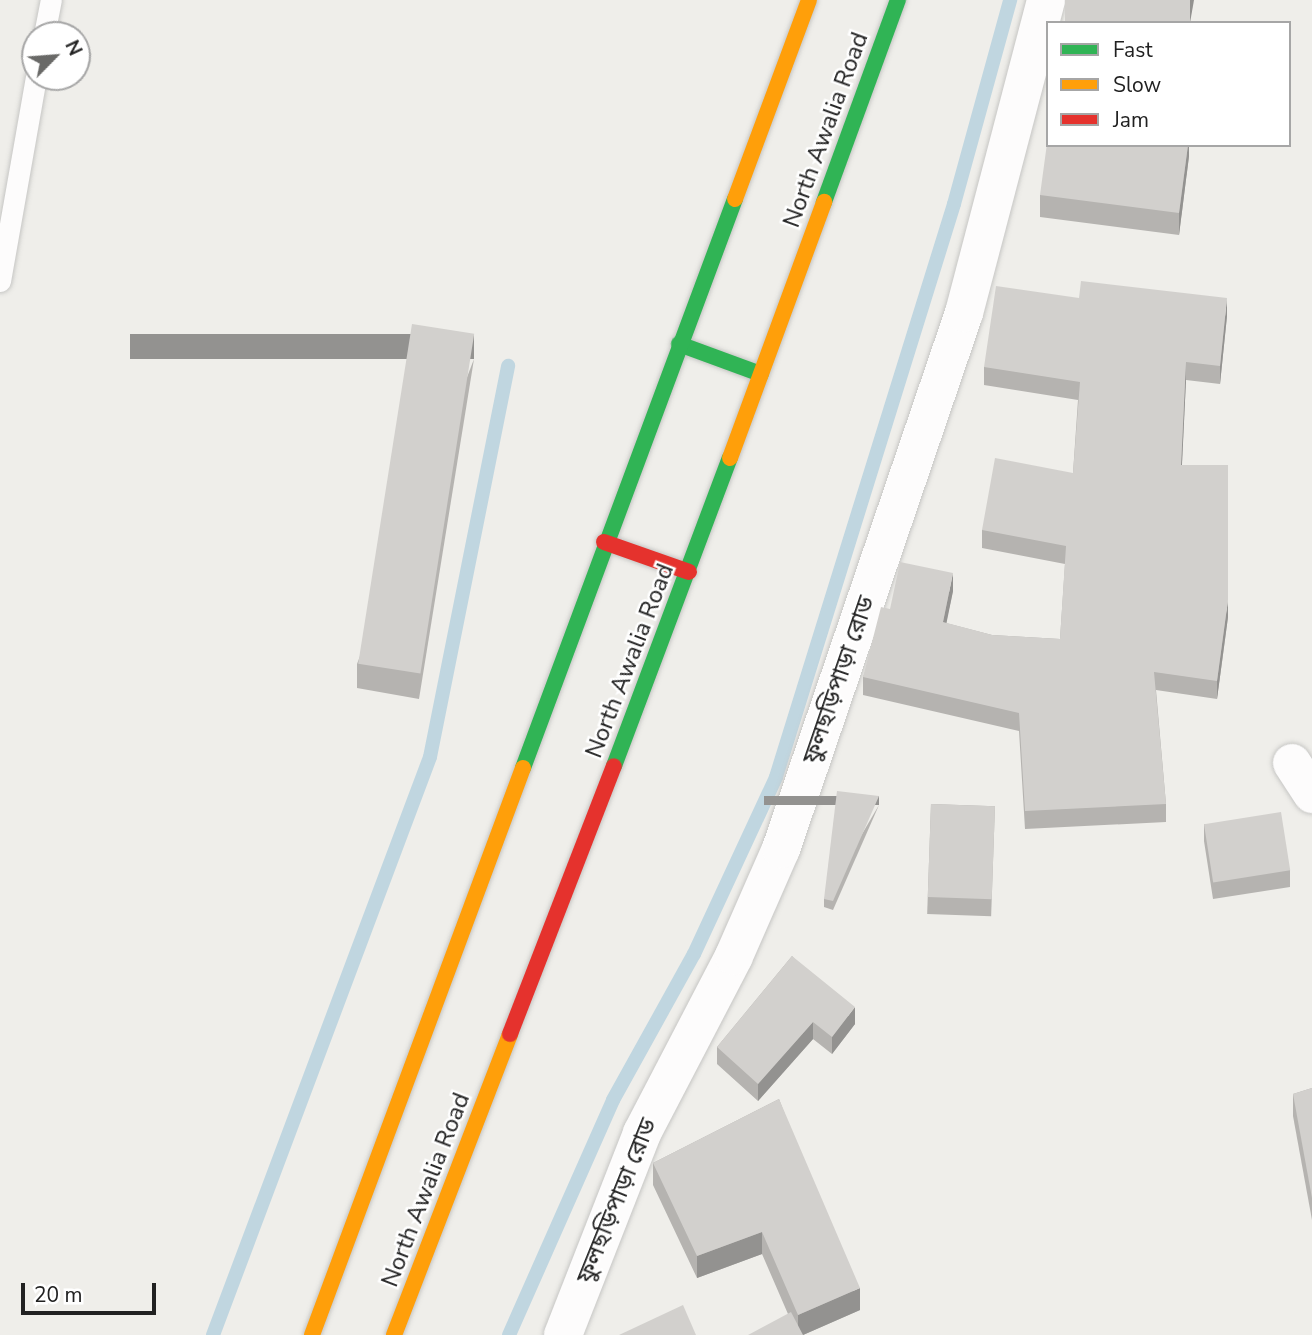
<!DOCTYPE html>
<html>
<head>
<meta charset="utf-8">
<style>
  body { margin:0 }
  #map { position:relative; width:1312px; height:1335px; overflow:hidden; background:#efeeea; font-family:"Nunito Sans","Noto Sans Bengali",sans-serif }
  div>[style] { position:absolute }
  [style*='--x'] { left:calc(var(--x)*1px); top:calc(var(--y)*1px); width:calc(var(--w)*1px); rotate:calc(var(--a)*1deg) }
  .stream>* { height:14px; margin:-7px; padding:0 7px; transform-origin:7px; border-radius:7px; background:#c0d6e0 }
  .roads { filter:drop-shadow(0 0 2px #c6c6c4) drop-shadow(0 0 2px #c6c6c4) }
  .lane>* { height:21px; margin:-10.5px; padding:0 10.5px; transform-origin:10.5px; border-radius:10.5px; background:#fdfcfc }
  .street>* { height:38px; margin:-19px; padding:0 19px; transform-origin:19px; border-radius:19px; background:#fdfcfc }
  .fast>* { height:16px; margin:-8px; padding:0 8px; transform-origin:8px; border-radius:8px; background:#30b455 }
  .slow>* { height:16px; margin:-8px; padding:0 8px; transform-origin:8px; border-radius:8px; background:#ff9f0a }
  .jam>* { height:16px; margin:-8px; padding:0 8px; transform-origin:8px; border-radius:8px; background:#e5322d }
  .wall>* { inset:0; background:#b5b3b0; transform-origin:0 0 }
  .shaded-wall>* { inset:0; background:#939290; transform-origin:0 0 }
  .building>* { inset:0; background:#d2d0cd; transform-origin:0 0 }
  span { translate:-50% -50%; white-space:nowrap; text-align:center; line-height:1.15; -webkit-text-stroke:5px #fff; paint-order:stroke }
  .street-label { font-size:24px; color:#212121 }
  .legend { position:absolute; left:1046px; top:21px; width:245px; height:126px; box-sizing:border-box; background:#fff; border:2px solid #a6a6a6; margin:0; padding:9px 12px; list-style:none; font-size:21px; color:#212121 }
  .legend li { display:flex; align-items:center; gap:14px; height:35px }
  .legend b { width:35px; border:2px solid #a6a6a6 }
  .north { position:absolute; left:21px; top:21px; width:70px; height:70px; box-sizing:border-box; background:#fff; border:2px solid #a6a6a6; border-radius:50%; rotate:65deg; font-size:19px; font-weight:700; line-height:28px; text-align:center; color:#212121 }
  .north::after { content:''; display:block; margin:auto; width:24px; height:32px; background:#696967; clip-path:polygon(50% 0,100% 100%,50% 72%,0 100%) }
  .scale { position:absolute; left:21px; top:1283px; width:135px; height:32px; box-sizing:border-box; border:4px solid #212121; border-top:0; padding-left:9px; font-size:21px; line-height:24px; white-space:nowrap; color:#212121; -webkit-text-stroke:5px #fff; paint-order:stroke }
</style>
</head>
<body>
<div id="map">
  <div class="stream">
    <i style="--x:213;--y:1335;--w:617;--a:-69.42"></i>
    <i style="--x:430;--y:757;--w:399;--a:-78.7"></i>
    <i style="--x:509;--y:1335;--w:257;--a:-66.1"></i>
    <i style="--x:613;--y:1100;--w:167;--a:-61"></i>
    <i style="--x:694;--y:954;--w:195;--a:-65.1"></i>
    <i style="--x:776;--y:777;--w:600;--a:-72.74"></i>
    <i style="--x:954;--y:204;--w:212;--a:-74.6"></i>
  </div>
  <div class="roads">
    <div class="lane">
      <i style="--x:44;--y:35;--w:36;--a:-79"></i>
      <i style="--x:0;--y:281;--w:207;--a:-80"></i>
    </div>
    <div class="street">
      <i style="--x:1292;--y:763;--w:37;--a:57"></i>
      <i style="--x:563;--y:1335;--w:217;--a:-68.6"></i>
      <i style="--x:642;--y:1133;--w:199;--a:-62.5"></i>
      <i style="--x:734;--y:956;--w:117;--a:-66.3"></i>
      <i style="--x:781;--y:849;--w:566;--a:-71.15"></i>
      <i style="--x:964;--y:313;--w:324;--a:-75.3"></i>
    </div>
    <div class="fast">
      <i style="--x:824;--y:202;--w:215;--a:-69.9"></i>
      <i style="--x:679;--y:344;--w:87;--a:20.1"></i>
      <i style="--x:614;--y:766;--w:329;--a:-69.4"></i>
      <i style="--x:523;--y:768;--w:607;--a:-69.57"></i>
    </div>
    <div class="slow">
      <i style="--x:735;--y:199;--w:212;--a:-69.6"></i>
      <i style="--x:730;--y:458;--w:273;--a:-69.8"></i>
      <i style="--x:312;--y:1335;--w:605;--a:-69.59"></i>
      <i style="--x:394;--y:1335;--w:323;--a:-68.9"></i>
    </div>
    <div class="jam">
      <i style="--x:604;--y:542;--w:90;--a:19.4"></i>
      <i style="--x:510;--y:1034;--w:287;--a:-68.8"></i>
    </div>
  </div>
  <div class="wall">
    <i style="clip-path:polygon(1189px 145px,1189px 156px,1179px 235px,1040px 217px,1040px 195px)"></i>
    <i style="clip-path:polygon(1079px 298px,1227px 316px,1220px 384px,1186px 380px,1182px 465px,1228px 617px,1217px 699px,1156px 690px,1166px 804px,1166px 822px,1025px 829px,1019px 731px,863px 695px,863px 677px,890px 609px,953px 591px,946px 623px,992px 635px,1060px 639px,1065px 564px,982px 548px,982px 530px,1073px 473px,1078px 400px,984px 385px,984px 367px)"></i>
    <i style="clip-path:polygon(474px 359px,419px 699px,357px 688px,357px 664px)"></i>
    <i style="left:931px;top:804px;width:64px;height:110px;rotate:2deg"></i>
    <i style="clip-path:polygon(879px 805px,833px 910px,824px 907px,824px 899px)"></i>
    <i style="clip-path:polygon(1204px 824px,1290px 870px,1290px 887px,1213px 899px,1204px 841px)"></i>
    <i style="clip-path:polygon(792px 956px,855px 1024px,832px 1054px,813px 1039px,758px 1101px,717px 1064px,717px 1047px)"></i>
    <i style="clip-path:polygon(1312px 1088px,1312px 1220px,1293px 1116px,1293px 1094px)"></i>
    <i style="clip-path:polygon(779px 1099px,860px 1310px,803px 1335px,788px 1314px,762px 1254px,697px 1278px,653px 1185px,653px 1163px)"></i>
  </div>
  <div class="shaded-wall">
    <i style="clip-path:polygon(1190px 0,1194px 0,1190px 23px,1187px 23px)"></i>
    <i style="clip-path:polygon(1188px 145px,1189px 145px,1189px 156px,1179px 235px,1179px 213px)"></i>
    <i style="clip-path:polygon(1227px 298px,1227px 316px,1220px 384px,1220px 366px)"></i>
    <i style="left:474px;top:334px;width:25px;height:344px;rotate:90deg"></i>
    <i style="clip-path:polygon(1186px 362px,1186px 380px,1181px 483px,1181px 465px)"></i>
    <i style="clip-path:polygon(953px 573px,953px 591px,943px 640px,943px 622px)"></i>
    <i style="clip-path:polygon(1228px 600px,1228px 617px,1217px 699px,1217px 681px)"></i>
    <i style="left:879px;top:796px;width:9px;height:115px;rotate:90deg"></i>
    <i style="clip-path:polygon(855px 1007px,855px 1024px,832px 1054px,832px 1037px)"></i>
    <i style="clip-path:polygon(813px 1022px,813px 1039px,758px 1101px,758px 1084px)"></i>
    <i style="clip-path:polygon(762px 1232px,762px 1254px,697px 1278px,697px 1256px)"></i>
    <i style="clip-path:polygon(860px 1288px,860px 1310px,803px 1335px,798px 1335px,798px 1315px)"></i>
  </div>
  <div class="building">
    <i style="left:1065px;top:0;width:125px;height:23px"></i>
    <i style="clip-path:polygon(1048px 136px,1048px 145px,1188px 145px,1179px 213px,1040px 195px)"></i>
    <i style="clip-path:polygon(1081px 281px,1227px 298px,1220px 366px,1186px 362px,1181px 465px,1228px 465px,1228px 600px,1217px 681px,1154px 672px,1166px 804px,1025px 811px,1019px 713px,863px 677px,881px 607px,890px 609px,900px 562px,953px 573px,943px 622px,992px 635px,1060px 639px,1066px 546px,982px 530px,995px 458px,1073px 473px,1080px 382px,984px 367px,996px 286px,1079px 298px)"></i>
    <i style="left:412px;top:324px;width:63px;height:344px;rotate:9deg"></i>
    <i style="clip-path:polygon(837px 791px,879px 796px,833px 901px,824px 899px)"></i>
    <i style="left:931px;top:804px;width:64px;height:93px;rotate:2deg"></i>
    <i style="left:1281px;top:812px;width:59px;height:78px;rotate:81deg"></i>
    <i style="clip-path:polygon(792px 956px,855px 1007px,832px 1037px,813px 1022px,758px 1084px,717px 1047px)"></i>
    <i style="clip-path:polygon(1312px 1088px,1312px 1198px,1293px 1094px)"></i>
    <i style="clip-path:polygon(779px 1099px,860px 1288px,798px 1315px,762px 1232px,697px 1256px,653px 1163px)"></i>
    <i style="clip-path:polygon(683px 1305px,696px 1335px,619px 1335px)"></i>
    <i style="clip-path:polygon(791px 1312px,803px 1335px,748px 1335px)"></i>
  </div>
  <div class="street-label">
    <span style="left:826px;top:130px;rotate:-70deg">North Awalia Road</span>
    <span style="left:630px;top:661px;rotate:-69deg">North Awalia Road</span>
    <span style="left:839px;top:680px;rotate:-71deg">ফুলছড়িপাড়া রোড</span>
    <span style="left:426px;top:1190px;rotate:-69deg">North Awalia Road</span>
    <span style="left:617px;top:1201px;rotate:-68deg">ফুলছড়িপাড়া রোড</span>
  </div>
  <ul class="legend">
  <li><b style="height:9px;background:#30b455"></b>Fast</li>
  <li><b style="height:9px;background:#ff9f0a"></b>Slow</li>
  <li><b style="height:9px;background:#e5322d"></b>Jam</li>
  </ul>
  <div class="north">N</div>
  <div class="scale">20 m</div>
</div>
</body>
</html>
